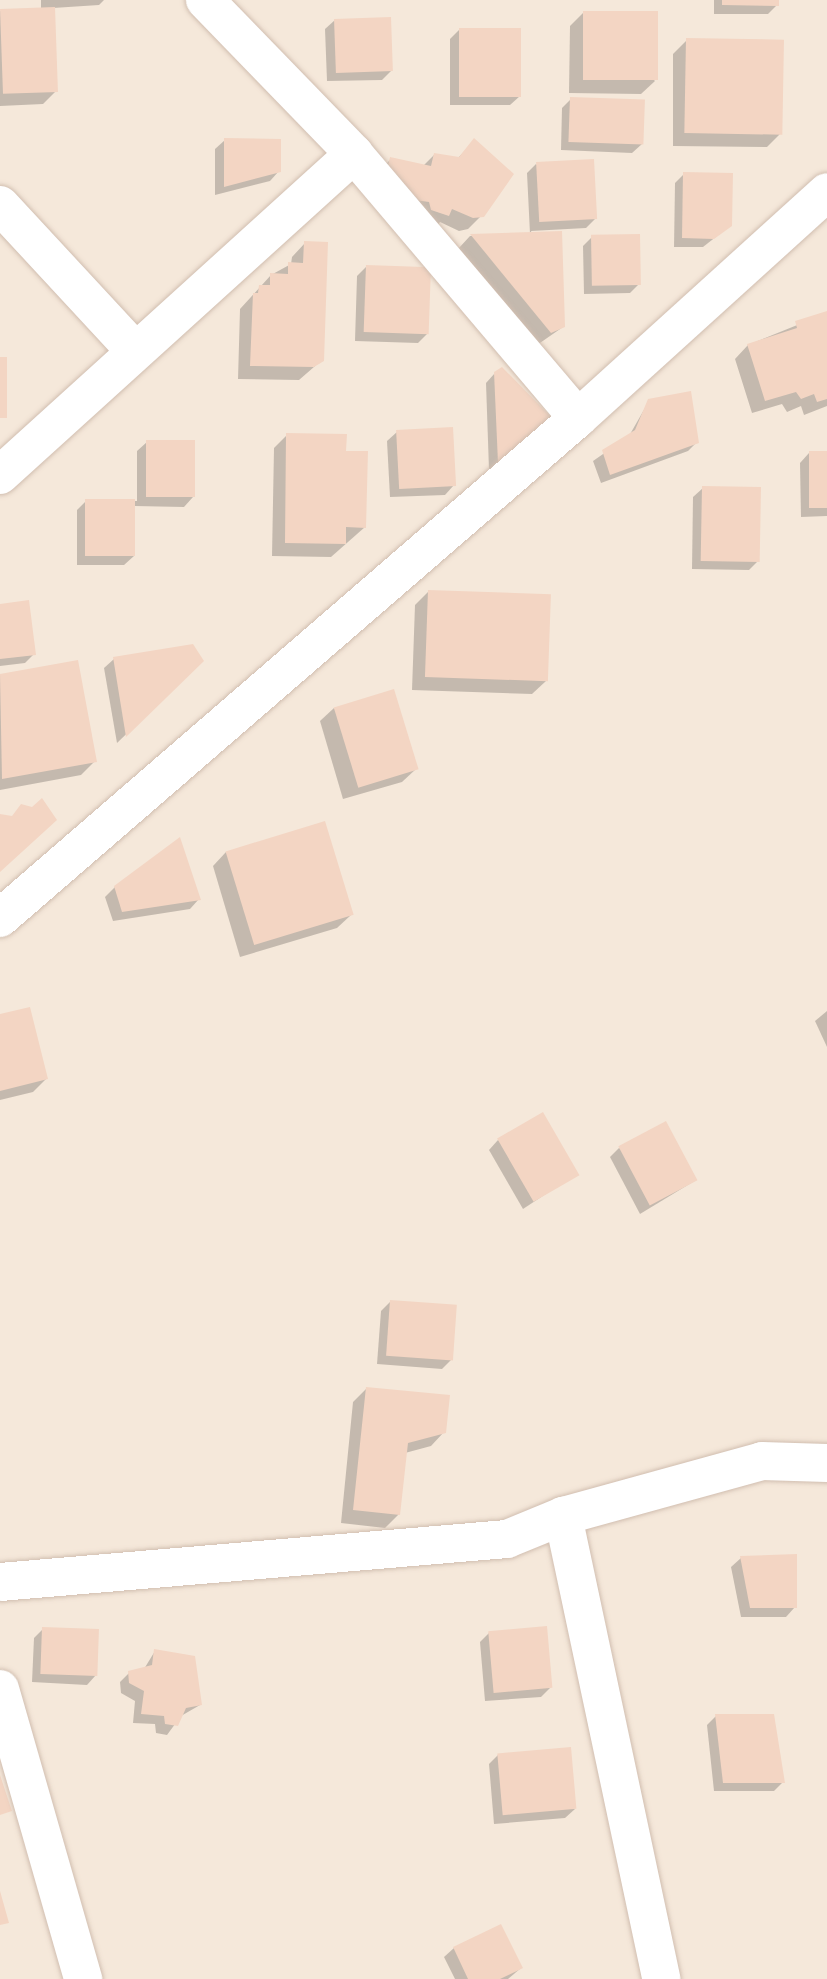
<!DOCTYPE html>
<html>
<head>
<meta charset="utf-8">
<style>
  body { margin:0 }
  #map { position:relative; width:827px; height:1979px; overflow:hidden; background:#fdf6ec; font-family:Jost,sans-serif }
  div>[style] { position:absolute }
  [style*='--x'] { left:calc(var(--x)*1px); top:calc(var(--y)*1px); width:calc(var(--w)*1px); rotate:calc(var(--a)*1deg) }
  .residential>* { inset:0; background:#f5e8da; transform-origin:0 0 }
  .shadow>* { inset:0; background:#0003 }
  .building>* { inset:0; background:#f3d5c3; transform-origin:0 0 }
  .roads { filter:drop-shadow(0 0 2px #d1beb0) drop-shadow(0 0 2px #d1beb0) }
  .street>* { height:38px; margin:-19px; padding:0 19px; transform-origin:19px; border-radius:19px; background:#fff }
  span { translate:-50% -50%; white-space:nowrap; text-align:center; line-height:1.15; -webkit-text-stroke:6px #fffaf3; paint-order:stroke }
</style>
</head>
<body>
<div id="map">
  <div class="residential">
    <i style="left:0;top:0;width:827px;height:1979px"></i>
  </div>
  <div class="shadow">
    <i style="clip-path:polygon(41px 0,104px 0,99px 5px,53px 8px,56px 91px,43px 104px,0 106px,0 11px,41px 10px)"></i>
    <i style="clip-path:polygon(714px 0,777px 0,777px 5px,768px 14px,714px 14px)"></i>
    <i style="clip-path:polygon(584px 12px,655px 81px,641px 94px,569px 93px,570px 26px)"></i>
    <i style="clip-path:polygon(335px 20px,391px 71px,382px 80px,327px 81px,325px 29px)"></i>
    <i style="clip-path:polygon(459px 30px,520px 96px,510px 105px,450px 105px,450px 39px)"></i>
    <i style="clip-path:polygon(687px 40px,781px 133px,767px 147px,673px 146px,673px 54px)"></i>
    <i style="clip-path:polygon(571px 99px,642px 144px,632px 153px,561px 150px,562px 108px)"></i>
    <i style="clip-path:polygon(225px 140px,279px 171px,270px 181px,215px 195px,215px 149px)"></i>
    <i style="clip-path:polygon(474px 141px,482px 215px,468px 229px,459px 231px,440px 222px,434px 229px,377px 173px,391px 159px,423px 166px,434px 155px,457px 159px)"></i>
    <i style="clip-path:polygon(536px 164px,595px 219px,586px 228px,531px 231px,563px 327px,537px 345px,458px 249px,470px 236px,530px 234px,527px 173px)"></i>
    <i style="clip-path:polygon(684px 174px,731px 225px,703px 247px,674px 247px,675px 183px)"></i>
    <i style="clip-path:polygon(592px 237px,639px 284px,630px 293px,584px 294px,583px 246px)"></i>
    <i style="clip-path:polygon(305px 243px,322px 360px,299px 380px,238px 379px,240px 309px,271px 275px,291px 264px,292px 257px)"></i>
    <i style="clip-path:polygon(366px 267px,427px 334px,418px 343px,355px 341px,357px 276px)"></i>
    <i style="clip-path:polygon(827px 313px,827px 406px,804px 415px,801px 406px,787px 412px,782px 404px,752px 413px,735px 359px,748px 345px)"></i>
    <i style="clip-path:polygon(495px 373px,539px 426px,489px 470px,486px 383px)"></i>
    <i style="clip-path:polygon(649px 401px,697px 442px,688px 451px,601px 483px,593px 461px,629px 436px)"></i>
    <i style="clip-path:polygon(397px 432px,454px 485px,445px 495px,390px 497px,387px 441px)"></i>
    <i style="clip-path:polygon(287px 435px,345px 453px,365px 527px,331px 557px,272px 556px,274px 448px)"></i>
    <i style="clip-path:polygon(147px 442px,193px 497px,184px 507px,134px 506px,134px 556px,124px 565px,77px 565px,77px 510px,86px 501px,137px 501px,137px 451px)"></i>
    <i style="clip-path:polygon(809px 453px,827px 453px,827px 516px,801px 517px,800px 463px)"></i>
    <i style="clip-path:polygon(703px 488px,758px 561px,749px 570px,692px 569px,693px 497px)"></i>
    <i style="clip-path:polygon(429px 591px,546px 681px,532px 694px,412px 690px,415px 605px)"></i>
    <i style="clip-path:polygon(0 606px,34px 654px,25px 663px,0 666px)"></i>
    <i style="clip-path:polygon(114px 659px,202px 661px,117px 743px,104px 668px)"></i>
    <i style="clip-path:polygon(76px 662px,95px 761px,81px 775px,0 790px,0 675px)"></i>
    <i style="clip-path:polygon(334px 708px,416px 769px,402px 782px,343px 799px,320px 721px)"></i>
    <i style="clip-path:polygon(226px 852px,351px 915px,337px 928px,240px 957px,213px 866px)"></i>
    <i style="clip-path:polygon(115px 887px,199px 899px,190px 909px,113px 921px,105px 897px)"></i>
    <i style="clip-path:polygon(827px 1011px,827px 1047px,815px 1021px)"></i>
    <i style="clip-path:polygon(0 1016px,46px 1079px,33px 1092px,0 1100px)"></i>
    <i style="clip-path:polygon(498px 1140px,576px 1174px,523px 1209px,489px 1150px)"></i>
    <i style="clip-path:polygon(619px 1148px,696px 1180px,640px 1214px,610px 1157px)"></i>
    <i style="clip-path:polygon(390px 1302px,451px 1360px,442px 1369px,377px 1364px,381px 1311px)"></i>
    <i style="clip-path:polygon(367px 1388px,444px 1432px,431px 1446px,405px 1453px,399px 1514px,385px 1528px,341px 1523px,353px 1402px)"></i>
    <i style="clip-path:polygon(741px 1558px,795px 1607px,786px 1617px,741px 1617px,731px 1567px)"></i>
    <i style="clip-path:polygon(43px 1629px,96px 1675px,87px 1685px,32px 1682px,34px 1638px)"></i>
    <i style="clip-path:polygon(489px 1633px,551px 1687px,541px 1697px,485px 1701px,480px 1642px)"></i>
    <i style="clip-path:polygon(155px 1651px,200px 1705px,181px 1716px,167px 1735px,156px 1733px,155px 1724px,133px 1723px,135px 1701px,121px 1693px,120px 1682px,129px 1673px,144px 1669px)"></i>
    <i style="clip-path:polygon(716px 1716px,783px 1782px,774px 1791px,714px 1791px,707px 1725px)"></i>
    <i style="clip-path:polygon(498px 1755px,575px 1809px,565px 1818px,494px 1824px,489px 1764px)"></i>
    <i style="clip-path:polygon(454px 1948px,521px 1968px,508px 1979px,455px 1979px,444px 1957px)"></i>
  </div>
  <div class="building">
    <i style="clip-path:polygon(722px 0,779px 0,779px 6px,722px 5px)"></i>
    <i style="left:55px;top:7px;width:85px;height:55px;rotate:88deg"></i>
    <i style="left:583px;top:11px;width:75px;height:69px"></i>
    <i style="left:391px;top:17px;width:54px;height:57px;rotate:88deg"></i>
    <i style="left:459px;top:28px;width:62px;height:69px"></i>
    <i style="left:686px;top:38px;width:98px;height:95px;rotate:1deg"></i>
    <i style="left:570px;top:97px;width:75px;height:45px;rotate:2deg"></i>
    <i style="clip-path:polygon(224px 138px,281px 139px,281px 172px,224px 187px)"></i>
    <i style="clip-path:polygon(474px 138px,514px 174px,484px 217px,473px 218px,452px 209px,449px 216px,431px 210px,429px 202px,414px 200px,387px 170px,390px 157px,431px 166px,434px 153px,459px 157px)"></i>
    <i style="left:594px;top:159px;width:60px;height:58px;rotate:87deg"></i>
    <i style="clip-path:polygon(683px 172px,733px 173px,732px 226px,714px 239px,682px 238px)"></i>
    <i style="clip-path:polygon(562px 231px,565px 327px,551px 333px,470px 234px)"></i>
    <i style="left:640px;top:234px;width:51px;height:49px;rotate:89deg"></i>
    <i style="clip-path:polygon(304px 241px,328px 242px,324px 361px,314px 367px,250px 366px,253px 293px,258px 293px,259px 285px,270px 285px,270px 273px,288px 274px,288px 262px,303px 263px)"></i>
    <i style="left:366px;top:265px;width:65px;height:67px;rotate:2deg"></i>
    <i style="clip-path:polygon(827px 311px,827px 399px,817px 402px,814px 394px,801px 399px,796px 392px,765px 401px,747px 344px,797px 328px,795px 321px)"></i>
    <i style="left:0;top:357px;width:7px;height:61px"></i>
    <i style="clip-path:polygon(502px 367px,551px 417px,498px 463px,494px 372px)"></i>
    <i style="clip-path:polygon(691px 391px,699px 443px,610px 475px,602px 450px,635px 430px,648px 399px)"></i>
    <i style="left:453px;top:427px;width:59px;height:57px;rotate:87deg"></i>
    <i style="clip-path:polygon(286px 433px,347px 434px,346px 451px,368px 451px,366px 528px,346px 527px,346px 544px,285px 543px)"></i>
    <i style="left:146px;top:440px;width:49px;height:57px"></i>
    <i style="left:827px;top:451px;width:57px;height:18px;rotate:90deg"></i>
    <i style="left:702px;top:486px;width:59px;height:75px;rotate:1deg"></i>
    <i style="left:85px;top:499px;width:50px;height:57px"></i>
    <i style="left:428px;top:590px;width:123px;height:87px;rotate:2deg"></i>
    <i style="clip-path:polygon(29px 600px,36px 655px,0 659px,0 604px)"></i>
    <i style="clip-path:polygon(193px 644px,204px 661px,126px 737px,113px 657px)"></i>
    <i style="clip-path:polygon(78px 660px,97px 762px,2px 779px,0 674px)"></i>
    <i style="left:394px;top:689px;width:84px;height:63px;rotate:73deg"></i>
    <i style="clip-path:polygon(42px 798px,57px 820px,0 872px,0 814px,12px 816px,21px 804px,32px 807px)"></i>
    <i style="left:325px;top:821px;width:98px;height:104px;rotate:73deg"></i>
    <i style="clip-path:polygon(180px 837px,201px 900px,122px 912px,114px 886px)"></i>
    <i style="clip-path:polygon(30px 1007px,48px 1079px,0 1091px,0 1014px)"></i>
    <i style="left:543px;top:1112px;width:73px;height:53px;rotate:60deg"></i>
    <i style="left:666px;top:1121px;width:67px;height:54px;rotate:62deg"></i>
    <i style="left:390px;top:1300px;width:67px;height:56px;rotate:4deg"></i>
    <i style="clip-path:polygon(366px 1387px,450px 1395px,446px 1433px,408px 1443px,400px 1515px,353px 1510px)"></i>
    <i style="clip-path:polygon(797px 1554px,797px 1608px,750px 1608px,740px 1556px)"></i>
    <i style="left:547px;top:1626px;width:62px;height:59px;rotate:85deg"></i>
    <i style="left:42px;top:1627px;width:57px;height:47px;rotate:2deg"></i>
    <i style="clip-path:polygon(154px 1649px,195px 1656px,202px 1705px,186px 1708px,178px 1726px,165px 1724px,164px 1716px,141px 1714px,144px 1691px,129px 1683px,128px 1671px,152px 1665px)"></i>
    <i style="clip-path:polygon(715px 1714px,774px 1714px,785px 1783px,723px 1783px)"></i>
    <i style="left:571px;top:1747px;width:62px;height:74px;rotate:85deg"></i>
    <i style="clip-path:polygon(0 1775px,12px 1811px,0 1815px)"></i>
    <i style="clip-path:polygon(0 1891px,9px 1923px,0 1925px)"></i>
    <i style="clip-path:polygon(501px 1924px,523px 1968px,500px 1979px,468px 1979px,453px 1947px)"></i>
  </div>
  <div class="roads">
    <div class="street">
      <i style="--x:205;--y:0;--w:214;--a:45.9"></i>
      <i style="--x:354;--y:154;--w:346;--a:49.7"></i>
      <i style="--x:0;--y:205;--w:199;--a:47.2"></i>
      <i style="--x:0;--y:475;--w:478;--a:-42.2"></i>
      <i style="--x:0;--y:918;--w:764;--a:-40.86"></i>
      <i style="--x:578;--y:418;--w:336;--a:-42.2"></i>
      <i style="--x:563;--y:1516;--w:473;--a:78"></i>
      <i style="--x:0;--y:1582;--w:509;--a:-4.85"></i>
      <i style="--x:507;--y:1539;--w:61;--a:-22.3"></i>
      <i style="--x:563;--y:1516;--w:206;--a:-15.4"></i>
      <i style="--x:762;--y:1461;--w:65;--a:1.8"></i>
      <i style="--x:0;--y:1689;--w:302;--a:74"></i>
    </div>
  </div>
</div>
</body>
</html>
